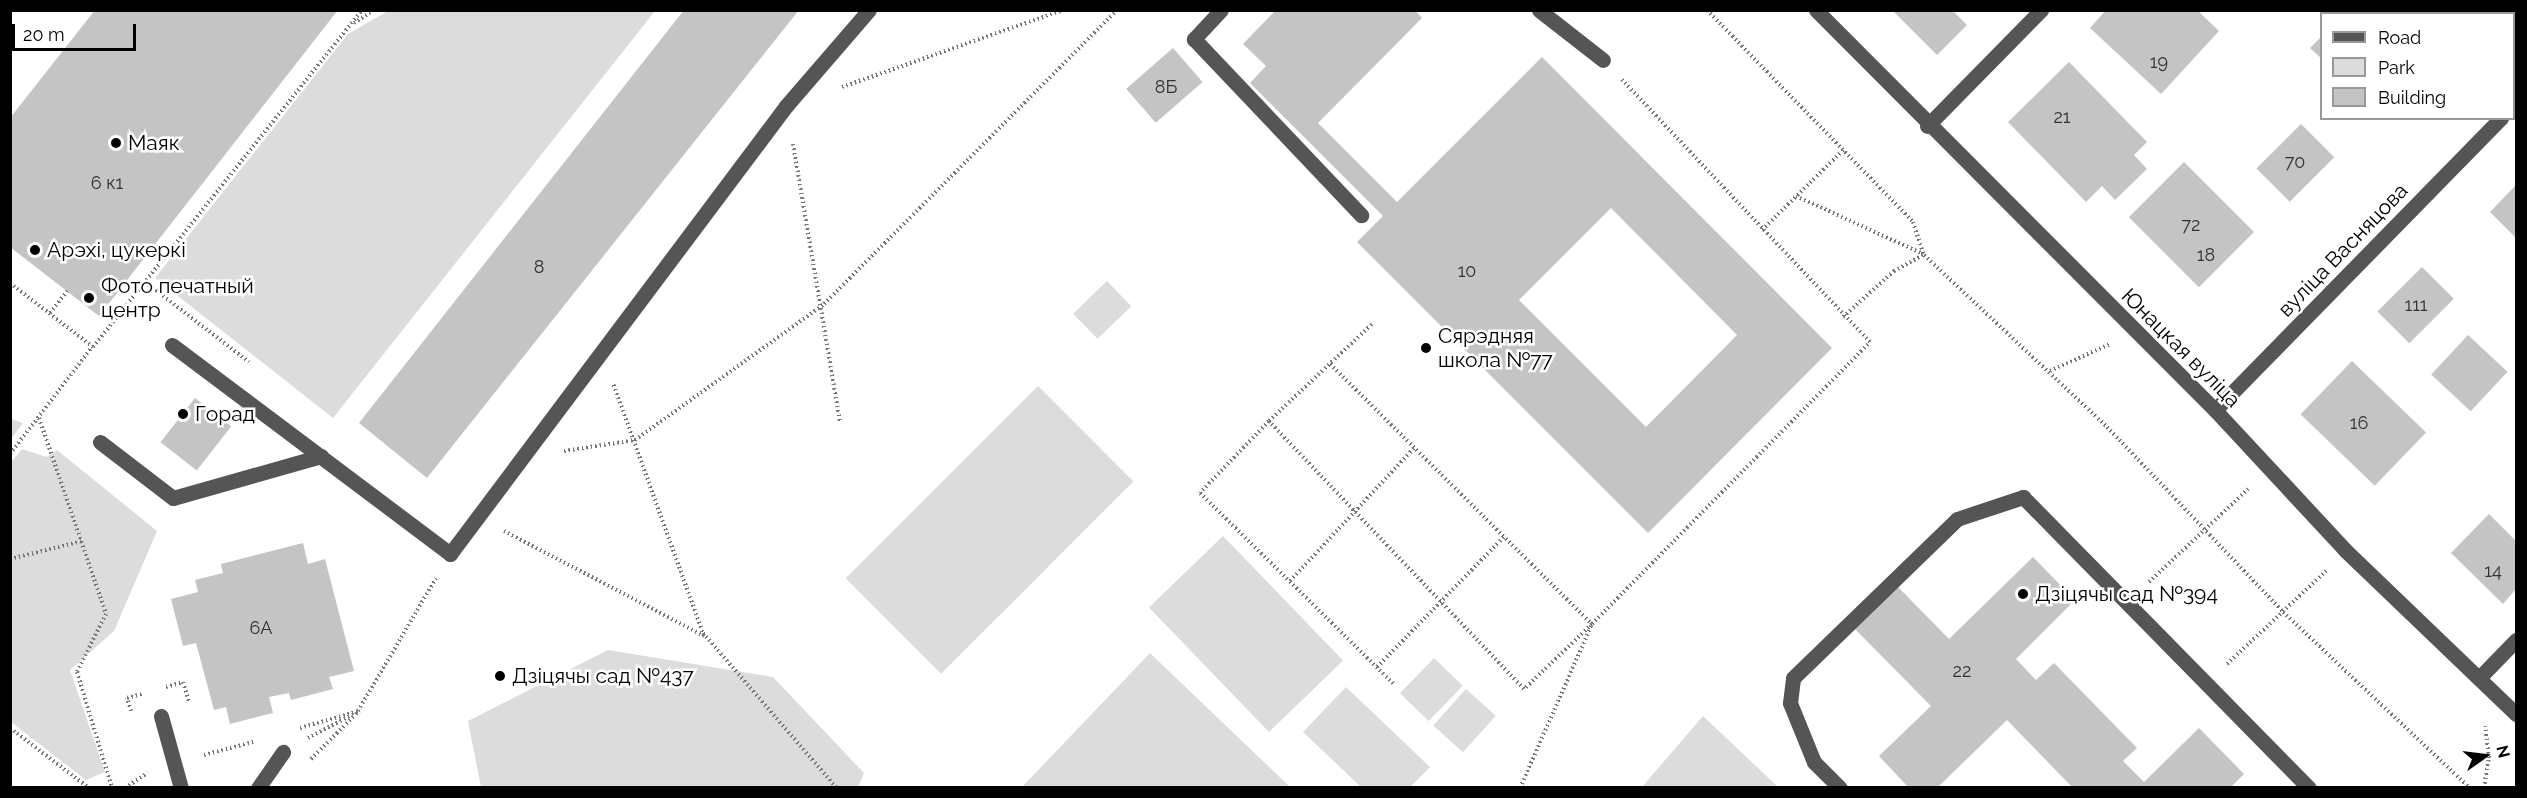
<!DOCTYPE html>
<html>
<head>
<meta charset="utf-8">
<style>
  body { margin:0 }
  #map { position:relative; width:2527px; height:798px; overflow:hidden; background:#fff; font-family:Raleway,sans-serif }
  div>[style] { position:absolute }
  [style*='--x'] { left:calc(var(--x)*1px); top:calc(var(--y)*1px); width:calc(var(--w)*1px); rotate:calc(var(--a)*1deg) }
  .green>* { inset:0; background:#dcdcdc; transform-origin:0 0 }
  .building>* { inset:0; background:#c4c4c4; transform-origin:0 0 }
  .path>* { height:4px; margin-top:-2px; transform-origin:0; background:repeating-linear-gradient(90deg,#777 0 1.5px,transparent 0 4.5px) }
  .minor>* { height:15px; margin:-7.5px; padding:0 7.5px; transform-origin:7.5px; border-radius:7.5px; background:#555 }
  .dots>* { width:16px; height:16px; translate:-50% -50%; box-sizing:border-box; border:3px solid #fff; border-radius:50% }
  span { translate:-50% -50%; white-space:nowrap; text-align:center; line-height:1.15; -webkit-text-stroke:5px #fff; paint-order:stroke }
  .number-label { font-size:18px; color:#313131 }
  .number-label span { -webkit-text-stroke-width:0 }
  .poi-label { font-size:21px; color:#000 }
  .left { translate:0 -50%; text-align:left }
  .street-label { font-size:21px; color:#000 }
  .frame { position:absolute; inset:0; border:12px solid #000; pointer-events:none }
  .legend { position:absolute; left:2320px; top:12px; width:195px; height:108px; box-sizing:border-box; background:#fff; border:2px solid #999; margin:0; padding:8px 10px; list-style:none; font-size:18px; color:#000 }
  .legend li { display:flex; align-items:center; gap:12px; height:30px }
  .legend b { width:30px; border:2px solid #999 }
  .north { position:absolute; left:2455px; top:726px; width:60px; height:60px; -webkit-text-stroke:4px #fff; paint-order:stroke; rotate:76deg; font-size:16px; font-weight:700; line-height:24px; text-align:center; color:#000 }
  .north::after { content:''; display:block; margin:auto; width:21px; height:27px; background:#000; clip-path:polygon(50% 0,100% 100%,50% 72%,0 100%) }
  .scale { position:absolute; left:12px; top:24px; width:124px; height:27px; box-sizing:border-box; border:3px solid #000; border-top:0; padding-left:8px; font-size:18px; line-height:21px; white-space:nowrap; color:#000; -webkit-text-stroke:4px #fff; paint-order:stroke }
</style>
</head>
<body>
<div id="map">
  <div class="green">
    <i style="clip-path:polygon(388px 11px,655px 11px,333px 418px,155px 278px,348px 34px)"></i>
    <i style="left:1107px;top:281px;width:35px;height:47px;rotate:46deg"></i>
    <i style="left:1038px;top:386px;width:135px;height:272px;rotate:45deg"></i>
    <i style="clip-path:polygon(11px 419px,23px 423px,11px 439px,10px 419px)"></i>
    <i style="clip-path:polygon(22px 449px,47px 457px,57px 450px,157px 531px,114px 631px,70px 670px,105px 772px,86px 780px,11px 722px,10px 463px)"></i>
    <i style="left:1223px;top:536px;width:173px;height:103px;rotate:46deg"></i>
    <i style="clip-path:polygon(608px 650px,773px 677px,864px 773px,858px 787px,481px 787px,468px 721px)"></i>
    <i style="clip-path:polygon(1150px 653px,1290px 787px,1022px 787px)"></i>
    <i style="left:1434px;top:658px;width:40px;height:49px;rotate:44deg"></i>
    <i style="clip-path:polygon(1346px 687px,1430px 767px,1410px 787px,1361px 787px,1303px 732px)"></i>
    <i style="left:1466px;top:689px;width:40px;height:49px;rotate:42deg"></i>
    <i style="clip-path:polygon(1703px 716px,1778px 787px,1642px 787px)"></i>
  </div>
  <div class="building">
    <i style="clip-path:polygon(95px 10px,338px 10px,99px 316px,10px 247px,10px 118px)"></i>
    <i style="clip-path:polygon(684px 10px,799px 10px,427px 478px,359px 423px)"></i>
    <i style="clip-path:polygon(evenodd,1276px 10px,1415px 10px,1422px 18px,1318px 123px,1397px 202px,1542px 57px,1832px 348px,1648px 533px,1357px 242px,1383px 216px,1250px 83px,1266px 66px,1243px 44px,1276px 10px,1611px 208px,1737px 335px,1646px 427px,1519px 300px,1611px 208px)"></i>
    <i style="clip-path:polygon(1892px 10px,1952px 10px,1967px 25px,1937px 55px)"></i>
    <i style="clip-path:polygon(2106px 10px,2197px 10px,2219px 31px,2161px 94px,2090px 28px)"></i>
    <i style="clip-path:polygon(2346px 10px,2362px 10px,2365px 14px,2343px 14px)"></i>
    <i style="clip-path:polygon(2454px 10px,2481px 10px,2478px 14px)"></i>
    <i style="clip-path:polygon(2322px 36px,2322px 59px,2310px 48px)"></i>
    <i style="left:1173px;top:48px;width:45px;height:62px;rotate:49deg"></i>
    <i style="clip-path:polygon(2069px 62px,2147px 142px,2134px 155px,2147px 169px,2115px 200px,2102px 186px,2086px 202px,2008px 122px)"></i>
    <i style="left:2301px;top:124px;width:47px;height:63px;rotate:45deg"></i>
    <i style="left:2184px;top:162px;width:99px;height:78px;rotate:45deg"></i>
    <i style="clip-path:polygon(2516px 185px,2516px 238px,2490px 212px)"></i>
    <i style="left:2422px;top:267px;width:45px;height:63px;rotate:45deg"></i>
    <i style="left:2468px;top:335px;width:54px;height:54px;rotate:43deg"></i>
    <i style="left:2352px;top:361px;width:103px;height:74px;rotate:44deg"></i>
    <i style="left:195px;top:398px;width:46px;height:56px;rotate:38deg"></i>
    <i style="clip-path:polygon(2489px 514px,2516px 541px,2516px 589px,2503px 604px,2451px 553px)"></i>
    <i style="clip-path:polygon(303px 543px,308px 564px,325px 559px,354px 671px,329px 677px,333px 689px,291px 700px,289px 693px,269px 697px,273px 713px,230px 724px,226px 707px,214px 710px,196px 643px,183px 646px,171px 599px,198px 592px,195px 580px,223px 573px,221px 564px)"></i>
    <i style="clip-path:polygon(2033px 557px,2075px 600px,2016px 659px,2036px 680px,2054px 663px,2137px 748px,2123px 761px,2144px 782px,2199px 728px,2244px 774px,2230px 788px,2073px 788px,2007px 720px,1937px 788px,1909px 788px,1879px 756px,1931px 706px,1854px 628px,1897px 586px,1949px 639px)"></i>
  </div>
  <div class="path">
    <i style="--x:1707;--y:10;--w:296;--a:45.8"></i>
    <i style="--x:1913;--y:222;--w:35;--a:72"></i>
    <i style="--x:1924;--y:255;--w:251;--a:43.2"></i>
    <i style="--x:2107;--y:427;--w:255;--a:46.4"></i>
    <i style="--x:2283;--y:612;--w:257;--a:43.3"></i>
    <i style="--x:354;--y:23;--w:24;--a:-33"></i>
    <i style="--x:842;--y:87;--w:234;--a:-19.2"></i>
    <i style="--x:793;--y:144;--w:281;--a:80.4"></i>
    <i style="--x:1796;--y:196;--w:140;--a:24.5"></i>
    <i style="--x:1762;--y:230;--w:115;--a:-44.6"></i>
    <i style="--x:145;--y:282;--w:131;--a:37.6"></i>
    <i style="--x:10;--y:283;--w:105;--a:37.6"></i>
    <i style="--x:93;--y:347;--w:431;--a:-51.4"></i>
    <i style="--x:50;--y:313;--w:28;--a:-52"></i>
    <i style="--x:1843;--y:317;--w:69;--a:-42"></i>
    <i style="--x:1894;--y:271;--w:33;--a:-29"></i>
    <i style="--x:1330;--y:364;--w:369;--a:44.8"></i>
    <i style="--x:1592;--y:624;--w:94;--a:136.3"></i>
    <i style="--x:1524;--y:689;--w:370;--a:-133.6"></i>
    <i style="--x:1269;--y:421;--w:143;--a:-43.3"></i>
    <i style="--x:2050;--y:371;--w:66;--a:-24.2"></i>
    <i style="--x:39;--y:418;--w:207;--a:71.1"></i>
    <i style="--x:106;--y:614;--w:65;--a:116.6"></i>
    <i style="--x:77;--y:672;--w:121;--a:73.2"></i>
    <i style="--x:1269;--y:421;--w:100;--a:133.8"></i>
    <i style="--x:1200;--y:493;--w:274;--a:44.6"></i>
    <i style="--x:564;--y:451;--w:72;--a:-8.8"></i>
    <i style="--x:635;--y:440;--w:233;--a:-35.7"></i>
    <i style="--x:824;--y:304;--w:415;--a:-45.1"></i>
    <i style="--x:10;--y:454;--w:135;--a:-52.5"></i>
    <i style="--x:504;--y:531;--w:226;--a:27.7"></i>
    <i style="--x:704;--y:636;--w:269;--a:-109.8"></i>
    <i style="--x:10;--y:559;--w:74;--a:-14"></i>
    <i style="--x:1290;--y:581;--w:182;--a:-47"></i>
    <i style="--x:2149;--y:582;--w:136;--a:-43.2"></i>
    <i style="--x:703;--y:633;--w:205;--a:49.2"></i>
    <i style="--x:2227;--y:664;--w:136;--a:-43.2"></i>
    <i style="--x:1377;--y:667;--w:182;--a:-45.7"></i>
    <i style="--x:166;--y:687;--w:18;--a:-16"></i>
    <i style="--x:183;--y:682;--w:21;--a:73"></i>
    <i style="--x:131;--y:711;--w:14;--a:-107"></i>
    <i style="--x:127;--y:698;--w:16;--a:-15"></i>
    <i style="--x:358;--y:711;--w:154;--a:-59.6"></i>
    <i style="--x:10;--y:728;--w:99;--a:37.2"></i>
    <i style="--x:300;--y:728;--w:61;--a:-16.1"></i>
    <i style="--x:308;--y:738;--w:50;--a:-27.6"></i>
    <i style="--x:204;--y:755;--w:51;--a:-14.9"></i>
    <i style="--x:311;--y:759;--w:68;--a:-45"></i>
    <i style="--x:125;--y:788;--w:27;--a:-34"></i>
    <i style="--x:1520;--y:788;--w:179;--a:-66.3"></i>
    <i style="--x:1592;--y:624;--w:396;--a:-45.4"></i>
    <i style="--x:1870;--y:342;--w:361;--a:-133.4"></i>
    <i style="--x:2484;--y:788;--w:30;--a:-81"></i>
    <i style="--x:2489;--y:758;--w:32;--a:-97"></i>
  </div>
  <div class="minor">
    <i style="--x:1221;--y:10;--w:40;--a:133"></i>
    <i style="--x:1194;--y:39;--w:243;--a:46.5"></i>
    <i style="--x:1539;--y:10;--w:81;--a:38"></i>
    <i style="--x:1816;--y:10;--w:565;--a:45.07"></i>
    <i style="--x:2215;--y:410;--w:192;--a:47.1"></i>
    <i style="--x:2346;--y:551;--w:236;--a:43.8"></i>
    <i style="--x:2514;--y:106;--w:4;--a:-56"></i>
    <i style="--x:1927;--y:126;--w:163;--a:-45.5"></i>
    <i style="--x:172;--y:345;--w:348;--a:36.9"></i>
    <i style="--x:450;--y:554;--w:560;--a:-53.13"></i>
    <i style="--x:786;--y:106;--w:127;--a:-49.2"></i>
    <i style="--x:2215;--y:410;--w:409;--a:-45.6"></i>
    <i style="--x:100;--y:442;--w:92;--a:37.5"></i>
    <i style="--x:173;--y:498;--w:154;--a:-15.8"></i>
    <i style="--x:2479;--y:678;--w:53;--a:-45.8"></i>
    <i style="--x:161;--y:716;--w:75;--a:74.5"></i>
    <i style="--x:258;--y:788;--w:44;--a:-55.2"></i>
    <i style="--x:1840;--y:788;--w:37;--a:-135"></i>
    <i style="--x:1814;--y:762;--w:64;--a:-112.1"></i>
    <i style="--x:1790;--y:703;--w:25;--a:-83"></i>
    <i style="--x:1793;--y:678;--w:228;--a:-44.1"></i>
    <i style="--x:1957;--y:519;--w:70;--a:-18.4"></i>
    <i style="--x:2023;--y:497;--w:408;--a:45.5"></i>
  </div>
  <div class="dots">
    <i style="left:116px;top:143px;background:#000"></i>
    <i style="left:35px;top:250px;background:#000"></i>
    <i style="left:89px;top:298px;background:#000"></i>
    <i style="left:1426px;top:348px;background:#000"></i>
    <i style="left:183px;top:414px;background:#000"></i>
    <i style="left:2023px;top:594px;background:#000"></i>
    <i style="left:500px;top:676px;background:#000"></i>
  </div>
  <div class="number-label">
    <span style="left:2159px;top:62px">19</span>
    <span style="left:1166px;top:87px">8Б</span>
    <span style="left:2062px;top:117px">21</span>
    <span style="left:2295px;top:162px">70</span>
    <span style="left:107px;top:183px">6 к1</span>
    <span style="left:2191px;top:225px">72</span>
    <span style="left:2206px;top:255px">18</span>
    <span style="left:539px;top:267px">8</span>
    <span style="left:1467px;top:271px">10</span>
    <span style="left:2416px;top:305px">111</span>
    <span style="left:2359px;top:423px">16</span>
    <span style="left:2493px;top:571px">14</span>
    <span style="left:261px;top:628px">6А</span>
    <span style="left:1962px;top:671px">22</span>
  </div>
  <div class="poi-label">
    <span class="left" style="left:128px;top:143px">Маяк</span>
    <span class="left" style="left:47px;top:250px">Арэхі, цукеркі</span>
    <span class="left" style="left:101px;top:298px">Фото печатный<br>центр</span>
    <span class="left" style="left:1438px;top:348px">Сярэдняя<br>школа №77</span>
    <span class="left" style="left:195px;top:414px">Горад</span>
    <span class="left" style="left:2035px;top:594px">Дзіцячы сад №394</span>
    <span class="left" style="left:512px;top:676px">Дзіцячы сад №437</span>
  </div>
  <div class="street-label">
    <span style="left:2343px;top:250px;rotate:-46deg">вуліца Васняцова</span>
    <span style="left:2181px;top:348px;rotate:45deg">Юнацкая вуліца</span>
  </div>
  <div class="frame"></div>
  <ul class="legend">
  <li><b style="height:8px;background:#555"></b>Road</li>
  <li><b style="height:16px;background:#dcdcdc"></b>Park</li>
  <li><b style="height:16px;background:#c4c4c4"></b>Building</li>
  </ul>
  <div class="north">N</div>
  <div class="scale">20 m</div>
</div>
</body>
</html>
